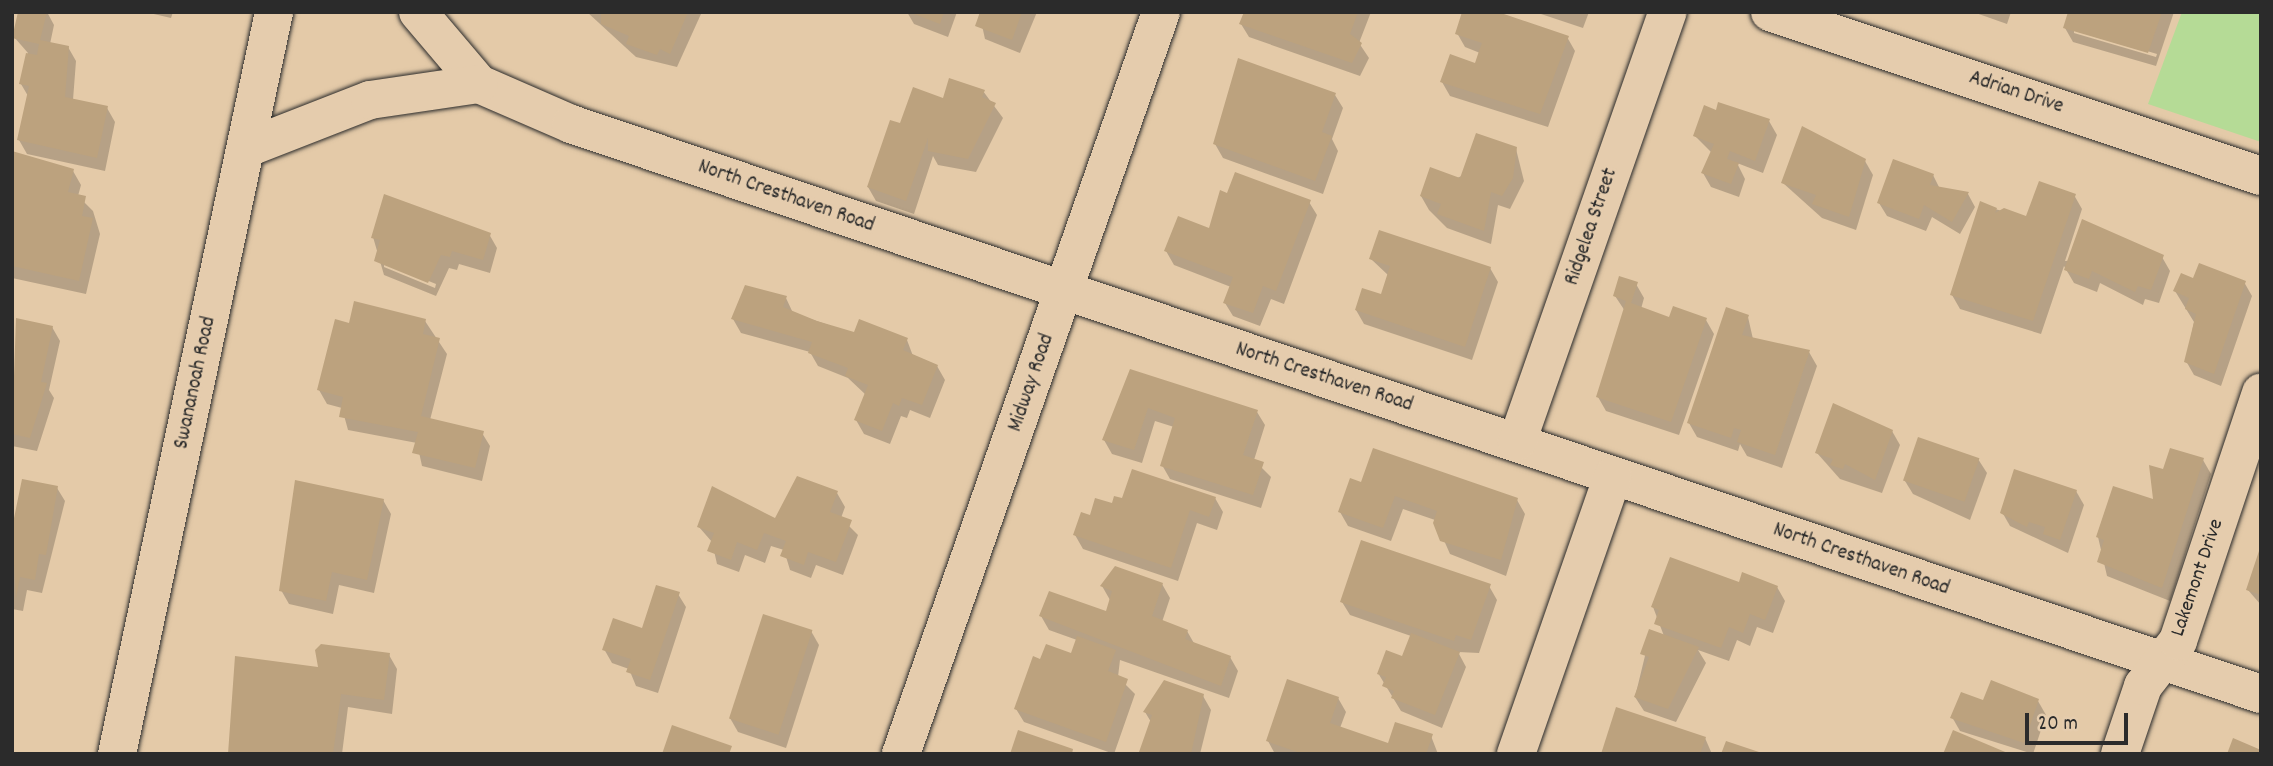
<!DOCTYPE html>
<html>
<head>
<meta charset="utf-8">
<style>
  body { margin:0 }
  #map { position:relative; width:2273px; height:766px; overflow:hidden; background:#e4caa8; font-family:Dekko,sans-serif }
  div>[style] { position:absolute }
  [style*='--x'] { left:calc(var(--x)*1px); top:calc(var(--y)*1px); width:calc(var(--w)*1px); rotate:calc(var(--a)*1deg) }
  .green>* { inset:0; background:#b5db96 }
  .shadow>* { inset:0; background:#0003 }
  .building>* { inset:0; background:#bca27e; transform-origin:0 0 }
  .roads { filter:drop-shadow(0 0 2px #2b2b2b) drop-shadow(0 0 2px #2b2b2b) }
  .minor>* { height:38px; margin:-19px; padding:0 19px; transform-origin:19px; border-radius:19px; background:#e5ccad }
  span { translate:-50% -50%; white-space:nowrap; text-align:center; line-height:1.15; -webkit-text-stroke:5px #e5ccad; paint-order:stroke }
  .street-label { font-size:21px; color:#2b2b2b }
  .frame { position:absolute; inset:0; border:14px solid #2b2b2b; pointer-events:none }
  .scale { position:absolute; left:2025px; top:713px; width:103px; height:32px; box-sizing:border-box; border:4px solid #2b2b2b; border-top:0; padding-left:9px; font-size:21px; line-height:24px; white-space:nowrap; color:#2b2b2b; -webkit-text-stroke:5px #e5ccad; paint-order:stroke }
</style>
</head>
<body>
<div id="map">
  <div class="green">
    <i style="clip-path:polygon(2182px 12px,2261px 12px,2261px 142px,2148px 104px)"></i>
  </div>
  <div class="shadow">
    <i style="clip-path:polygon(20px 12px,47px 12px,54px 25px,50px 44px,68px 47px,76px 61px,73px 100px,107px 108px,115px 122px,105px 171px,27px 154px,19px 140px,28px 96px,21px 84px,28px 53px,14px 37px)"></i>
    <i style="clip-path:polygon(145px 12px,173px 12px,171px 18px)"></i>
    <i style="clip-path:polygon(587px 12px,700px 12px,701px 14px,677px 67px,636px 57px)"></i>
    <i style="clip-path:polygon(907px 12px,957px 12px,948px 37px,914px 24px)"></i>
    <i style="clip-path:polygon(979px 12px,1037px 12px,1020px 53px,985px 39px)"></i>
    <i style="clip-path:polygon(1247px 12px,1371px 12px,1359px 43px,1369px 58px,1360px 76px,1249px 37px,1241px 24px)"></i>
    <i style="clip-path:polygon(1535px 12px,1589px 12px,1583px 28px)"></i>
    <i style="clip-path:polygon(1973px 12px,2011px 12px,2007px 24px)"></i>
    <i style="clip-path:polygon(evenodd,2070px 12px,2174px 12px,2156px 66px,2073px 42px,2065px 28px,2070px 12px,2074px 29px,2157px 54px,2156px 57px,2074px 33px,2074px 29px)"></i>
    <i style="clip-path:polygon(1457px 33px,1567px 37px,1575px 51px,1548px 127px,1450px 96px,1442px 82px,1476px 65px,1480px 53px,1465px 47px)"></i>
    <i style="clip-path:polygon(983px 91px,1003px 118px,976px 172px,938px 165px,933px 156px,914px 214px,876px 201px,868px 187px,901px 125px,944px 100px)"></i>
    <i style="clip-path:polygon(1335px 95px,1343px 108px,1332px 139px,1338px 151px,1323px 194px,1223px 158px,1215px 144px)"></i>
    <i style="clip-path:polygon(1717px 112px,1769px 121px,1777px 135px,1763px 173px,1737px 163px,1745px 179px,1739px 197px,1711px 187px,1703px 173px,1712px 153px,1695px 136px)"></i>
    <i style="clip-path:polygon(1516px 149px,1524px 181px,1510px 209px,1498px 205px,1491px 244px,1447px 228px,1429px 210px,1421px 196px)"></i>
    <i style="clip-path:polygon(12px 153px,73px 171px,81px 185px,78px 196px,93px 211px,100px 234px,86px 294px,12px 278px)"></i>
    <i style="clip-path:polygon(1865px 161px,1873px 175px,1856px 230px,1822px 218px,1783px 183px)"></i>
    <i style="clip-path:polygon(1933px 175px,1940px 189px,1968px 194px,1975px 207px,1960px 234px,1932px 217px,1926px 231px,1887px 216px,1879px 203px)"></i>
    <i style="clip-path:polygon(2074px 195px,2082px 209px,2065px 261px,2162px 257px,2170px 271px,2159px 303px,2145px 299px,2143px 305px,2100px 283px,2097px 292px,2074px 283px,2064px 266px,2041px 334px,1960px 309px,1952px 295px,1995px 209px,2027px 218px)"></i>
    <i style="clip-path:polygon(evenodd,385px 196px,489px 234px,497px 248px,490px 273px,459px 264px,457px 270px,449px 268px,436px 296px,384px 275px,373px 237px,385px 196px,384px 263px,436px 284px,435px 288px,384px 267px,384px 263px)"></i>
    <i style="clip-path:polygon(1309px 202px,1317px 215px,1284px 304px,1271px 299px,1260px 326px,1233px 316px,1225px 303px,1231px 287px,1174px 265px,1166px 251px,1210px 230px)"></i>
    <i style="clip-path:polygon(1371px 259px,1490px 268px,1498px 282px,1472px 360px,1364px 324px,1356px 310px,1382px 296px,1389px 276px)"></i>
    <i style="clip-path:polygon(2201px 265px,2244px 282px,2252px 296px,2221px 386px,2194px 375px,2186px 361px,2194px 322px,2175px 291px,2194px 280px)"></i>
    <i style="clip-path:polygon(1636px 284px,1644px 298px,1641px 309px,1670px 319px,1706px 320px,1714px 334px,1679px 435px,1606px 411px,1598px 397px,1625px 311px,1615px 296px)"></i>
    <i style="clip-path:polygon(786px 298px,793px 313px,855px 334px,907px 340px,913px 356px,937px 366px,945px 380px,930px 418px,910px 410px,907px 418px,901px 416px,890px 444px,864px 434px,856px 420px,866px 395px,848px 378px,818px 366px,810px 352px,741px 333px,733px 319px)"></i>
    <i style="clip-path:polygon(1748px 317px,1753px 339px,1809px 352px,1817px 366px,1782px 468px,1747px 456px,1740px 444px,1738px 451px,1697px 437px,1689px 423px)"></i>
    <i style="clip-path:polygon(17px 320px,52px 327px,60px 341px,49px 390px,54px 398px,37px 451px,12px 446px)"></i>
    <i style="clip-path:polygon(425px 321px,447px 354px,430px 420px,482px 433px,490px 446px,482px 481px,422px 466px,417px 443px,348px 430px,342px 408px,327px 404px,319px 390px,350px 325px)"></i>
    <i style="clip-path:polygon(1131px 371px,1257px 412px,1265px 425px,1254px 460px,1271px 477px,1261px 508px,1170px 479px,1162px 465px,1174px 427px,1155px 421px,1142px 463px,1112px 454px,1104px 440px)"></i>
    <i style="clip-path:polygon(1892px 431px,1900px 445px,1882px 493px,1840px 479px,1817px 453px)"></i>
    <i style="clip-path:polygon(1978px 459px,1987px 473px,1970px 520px,1913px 494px,1905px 481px)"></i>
    <i style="clip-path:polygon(2203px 460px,2211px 474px,2170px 601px,2107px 576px,2098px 537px,2155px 501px,2164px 471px)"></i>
    <i style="clip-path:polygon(1362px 484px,1517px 500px,1525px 514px,1506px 576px,1450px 554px,1435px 520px,1403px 509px,1391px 541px,1348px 526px,1340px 512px)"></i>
    <i style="clip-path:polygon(57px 488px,65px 501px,42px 593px,27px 590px,23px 611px,12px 609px,12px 530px)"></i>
    <i style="clip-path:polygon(2076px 491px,2084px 505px,2068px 553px,2010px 526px,2002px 512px)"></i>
    <i style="clip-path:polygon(837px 493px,845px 507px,841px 518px,858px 535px,843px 575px,816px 565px,811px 578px,790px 570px,784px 550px,771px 546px,765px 563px,745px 555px,739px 572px,717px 564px,712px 542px,699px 527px,776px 520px)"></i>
    <i style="clip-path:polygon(1215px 498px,1223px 512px,1217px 530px,1197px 523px,1178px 581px,1083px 549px,1075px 535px,1113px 505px)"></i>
    <i style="clip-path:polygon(383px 500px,391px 514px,374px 593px,339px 585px,333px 614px,289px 604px,281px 590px)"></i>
    <i style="clip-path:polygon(2261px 552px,2261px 605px,2248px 590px)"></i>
    <i style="clip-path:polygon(1162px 584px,1170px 598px,1162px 622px,1187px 631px,1195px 645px,1230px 657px,1238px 671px,1229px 698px,1120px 660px,1118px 677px,1135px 694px,1114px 754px,1024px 722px,1016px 709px,1041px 661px,1072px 655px,1077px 640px,1049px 630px,1041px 616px,1107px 613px,1110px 600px,1102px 586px)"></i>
    <i style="clip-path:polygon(1740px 585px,1777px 587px,1785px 601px,1773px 633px,1757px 627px,1750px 646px,1737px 640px,1729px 661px,1698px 650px,1706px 663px,1676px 722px,1644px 711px,1635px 697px,1651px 631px,1664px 636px,1653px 607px)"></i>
    <i style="clip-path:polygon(1489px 586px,1497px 600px,1479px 653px,1458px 652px,1466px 667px,1442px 728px,1401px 711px,1378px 673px,1403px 658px,1411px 636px,1350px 615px,1342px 602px)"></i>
    <i style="clip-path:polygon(678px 594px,686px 607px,658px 693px,636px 686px,629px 669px,612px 663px,604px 649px,643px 630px)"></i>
    <i style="clip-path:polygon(811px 631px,819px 645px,786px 748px,738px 732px,730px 718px)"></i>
    <i style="clip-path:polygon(389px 655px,397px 669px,392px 714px,348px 707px,342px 754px,229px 754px)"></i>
    <i style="clip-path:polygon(1203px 696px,1211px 710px,1200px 754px,1141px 754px,1151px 722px,1145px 712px)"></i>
    <i style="clip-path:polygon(1338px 698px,1346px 712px,1340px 728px,1389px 745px,1431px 736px,1438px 754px,1275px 754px,1268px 741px)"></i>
    <i style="clip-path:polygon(2038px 701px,2046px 715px,2033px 754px,1960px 731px,1952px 717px,1983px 703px)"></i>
    <i style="clip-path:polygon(1705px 738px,1712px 754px,1602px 754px)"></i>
  </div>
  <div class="building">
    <i style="clip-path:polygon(18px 12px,47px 12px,40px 40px,69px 46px,65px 97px,108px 106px,97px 158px,17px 140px,29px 86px,19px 84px,26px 53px,37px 55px,39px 44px,12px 38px)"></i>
    <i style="clip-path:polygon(601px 12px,688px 12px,670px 54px,660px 49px,657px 55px,626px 44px,629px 36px,601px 24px)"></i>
    <i style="clip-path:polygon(909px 12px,944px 12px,940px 24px)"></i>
    <i style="clip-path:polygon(980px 12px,1022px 12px,1012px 40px,975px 26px)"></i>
    <i style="clip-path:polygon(1244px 12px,1358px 12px,1350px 34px,1362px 43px,1352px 63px,1239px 24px)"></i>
    <i style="clip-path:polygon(1462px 12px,1498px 12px,1569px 36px,1540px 114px,1440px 82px,1450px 54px,1475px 63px,1480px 48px,1482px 43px,1455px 34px)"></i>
    <i style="clip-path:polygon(2068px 12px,2162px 12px,2148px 53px,2063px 28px)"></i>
    <i style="clip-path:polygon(1238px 58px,1336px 93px,1322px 132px,1332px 136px,1315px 181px,1213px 144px)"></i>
    <i style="clip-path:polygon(949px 78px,985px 90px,982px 97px,996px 103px,968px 159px,928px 151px,928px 138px,906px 201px,867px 187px,890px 120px,900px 123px,913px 87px,943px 98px)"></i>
    <i style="clip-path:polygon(1718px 102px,1770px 119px,1755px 161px,1730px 151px,1727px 159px,1739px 163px,1731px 184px,1701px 173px,1714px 144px,1693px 136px,1704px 105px,1716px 110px)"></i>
    <i style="clip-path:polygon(1802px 126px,1866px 159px,1849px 217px,1812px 204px,1816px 195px,1781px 183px)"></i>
    <i style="clip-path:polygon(1476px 133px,1517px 147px,1513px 178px,1502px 196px,1491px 192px,1484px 231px,1437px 214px,1441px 204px,1420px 196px,1430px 167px,1460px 178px)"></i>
    <i style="clip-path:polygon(12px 151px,74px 169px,68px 192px,86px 196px,82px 216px,93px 218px,79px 281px,12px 266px)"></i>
    <i style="clip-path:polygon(1893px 159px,1934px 174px,1930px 185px,1969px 192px,1952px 222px,1924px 205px,1919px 219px,1877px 203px)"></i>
    <i style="clip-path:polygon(1235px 172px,1311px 200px,1276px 291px,1263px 286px,1253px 313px,1223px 303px,1233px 277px,1164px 251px,1178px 216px,1209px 228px,1220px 190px,1227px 193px)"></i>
    <i style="clip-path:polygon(2039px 181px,2076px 194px,2033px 321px,1950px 295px,1980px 201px,1997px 208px,1995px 213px,2004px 208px,2026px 216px)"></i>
    <i style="clip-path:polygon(384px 194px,491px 233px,483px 260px,452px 251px,450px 257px,441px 255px,428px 283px,374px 261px,380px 240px,371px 238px)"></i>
    <i style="clip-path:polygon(2082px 219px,2164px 255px,2151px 290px,2138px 286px,2135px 292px,2092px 271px,2089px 279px,2064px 270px)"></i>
    <i style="clip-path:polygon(1379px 230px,1491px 267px,1465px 347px,1355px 310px,1362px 288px,1381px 294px,1390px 266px,1369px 259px)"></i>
    <i style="clip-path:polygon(2199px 263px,2246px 281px,2214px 374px,2184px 362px,2196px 314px,2185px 309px,2189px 298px,2173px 291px,2181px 273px,2193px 278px)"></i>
    <i style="clip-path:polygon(1619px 276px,1638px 282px,1631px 303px,1669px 317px,1673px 306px,1707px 318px,1671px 422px,1596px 397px,1626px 301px,1613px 296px)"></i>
    <i style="clip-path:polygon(745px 285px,787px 296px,783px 307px,817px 321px,854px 332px,859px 319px,908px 338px,903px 350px,938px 365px,922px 405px,902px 398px,899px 406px,893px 403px,882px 431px,854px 420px,868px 385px,845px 376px,848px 368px,808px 353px,812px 342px,731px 319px)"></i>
    <i style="clip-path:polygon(354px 301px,426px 319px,423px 334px,440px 338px,421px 416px,484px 431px,475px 468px,412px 453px,418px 432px,339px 417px,343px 397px,317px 390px,335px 319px,349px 323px)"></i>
    <i style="clip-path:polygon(1726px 307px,1749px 315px,1742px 335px,1810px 350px,1775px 455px,1737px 442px,1741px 430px,1734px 428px,1731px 438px,1687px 423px)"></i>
    <i style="clip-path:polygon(16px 318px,53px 326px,41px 382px,47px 383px,30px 438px,12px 434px)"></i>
    <i style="clip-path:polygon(1130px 369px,1258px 410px,1243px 455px,1264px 462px,1253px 495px,1160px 466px,1175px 418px,1148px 408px,1134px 450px,1102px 440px)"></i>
    <i style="clip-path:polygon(1833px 403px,1893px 430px,1875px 480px,1845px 464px,1843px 469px,1830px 465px,1833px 459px,1815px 453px)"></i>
    <i style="left:1918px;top:437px;width:65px;height:46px;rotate:19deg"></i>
    <i style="clip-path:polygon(1373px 448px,1518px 498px,1501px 560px,1440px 541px,1433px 523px,1437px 511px,1395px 496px,1383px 528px,1338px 512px,1350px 478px,1361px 482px)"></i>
    <i style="clip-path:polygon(2170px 448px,2204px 458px,2162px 588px,2097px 562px,2104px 540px,2096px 537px,2113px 486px,2153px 499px,2149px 465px,2163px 469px)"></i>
    <i style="clip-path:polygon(1132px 469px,1216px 497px,1209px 517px,1190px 510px,1171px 568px,1073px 535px,1081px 512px,1090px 515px,1095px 498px,1112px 503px,1114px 496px,1122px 498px)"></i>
    <i style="clip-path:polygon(2014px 469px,2077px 490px,2060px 540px,2043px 534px,2045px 527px,2029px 522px,2027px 527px,2000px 513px)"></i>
    <i style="clip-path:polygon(797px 476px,838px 491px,830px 512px,852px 520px,836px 562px,808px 552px,804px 565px,780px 556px,786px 541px,764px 533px,757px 550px,737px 542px,731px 560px,707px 551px,714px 533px,697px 527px,712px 486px,775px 518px)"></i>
    <i style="clip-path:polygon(22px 479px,58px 486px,46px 555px,39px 554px,35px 580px,20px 577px,16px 598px,12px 528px)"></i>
    <i style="clip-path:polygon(295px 480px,384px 499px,367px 580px,332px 572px,326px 601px,279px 591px)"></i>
    <i style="clip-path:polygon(1361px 540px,1491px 584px,1471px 640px,1456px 635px,1454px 641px,1340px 602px)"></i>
    <i style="clip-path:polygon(2260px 548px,2261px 548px,2261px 595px,2246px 590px)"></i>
    <i style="clip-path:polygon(1670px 557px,1739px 582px,1742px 572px,1778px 586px,1765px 620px,1750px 614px,1743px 633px,1729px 627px,1721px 648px,1654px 624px,1659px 610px,1651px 607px)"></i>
    <i style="clip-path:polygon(1115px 566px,1163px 583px,1152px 616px,1188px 630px,1185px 639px,1231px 656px,1221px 686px,1039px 616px,1049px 591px,1106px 611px,1112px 591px,1100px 586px)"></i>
    <i style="clip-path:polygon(656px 585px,680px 592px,650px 680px,626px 672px,631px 659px,602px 650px,613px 618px,642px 628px)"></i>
    <i style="left:763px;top:614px;width:52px;height:110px;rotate:18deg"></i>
    <i style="clip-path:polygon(1649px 629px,1699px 647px,1668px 709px,1634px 697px,1649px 657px,1640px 654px)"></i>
    <i style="clip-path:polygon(1411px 633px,1460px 652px,1435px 715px,1391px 698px,1394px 691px,1382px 686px,1386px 677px,1377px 674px,1386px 650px,1402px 656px)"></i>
    <i style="clip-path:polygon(1077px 636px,1116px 650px,1108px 671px,1128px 679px,1106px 742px,1014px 709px,1033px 656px,1040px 659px,1046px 644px,1071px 653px)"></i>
    <i style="clip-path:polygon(321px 644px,390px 653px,384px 700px,341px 694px,333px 754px,228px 754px,235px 656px,318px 667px,315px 650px)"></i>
    <i style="clip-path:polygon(1287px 679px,1339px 697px,1330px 723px,1388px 743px,1395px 722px,1433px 734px,1426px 754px,1303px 754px,1266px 741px)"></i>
    <i style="clip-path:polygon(1164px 680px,1204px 694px,1191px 754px,1139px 752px,1152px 715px,1143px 712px)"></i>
    <i style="clip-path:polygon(1991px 680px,2039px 699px,2024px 743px,1950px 718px,1961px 692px,1983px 700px)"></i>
    <i style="clip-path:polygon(1616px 707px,1706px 737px,1700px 754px,1601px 754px)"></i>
    <i style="clip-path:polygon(672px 725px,732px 746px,729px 754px,662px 754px)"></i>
    <i style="clip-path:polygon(1018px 730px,1073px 749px,1072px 754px,1010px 754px)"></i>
    <i style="clip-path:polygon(1953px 730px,2010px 754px,1943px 754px)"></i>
    <i style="clip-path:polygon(2233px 738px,2261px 750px,2261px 754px,2227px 754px)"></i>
    <i style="clip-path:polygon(1726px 741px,1762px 753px,1762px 754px,1721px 754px)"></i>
  </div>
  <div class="roads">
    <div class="minor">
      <i style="--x:418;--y:12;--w:94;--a:49.7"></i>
      <i style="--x:479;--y:84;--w:100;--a:23.5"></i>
      <i style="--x:571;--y:124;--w:1784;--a:18.64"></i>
      <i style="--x:1770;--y:12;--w:518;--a:18.47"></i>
      <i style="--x:247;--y:148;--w:132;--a:-21.3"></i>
      <i style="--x:370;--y:100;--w:110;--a:-8.4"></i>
      <i style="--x:1517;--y:442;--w:456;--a:-70.7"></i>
      <i style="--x:117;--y:754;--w:758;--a:-78.05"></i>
      <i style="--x:901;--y:754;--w:786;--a:-70.69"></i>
      <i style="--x:1516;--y:754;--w:294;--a:-70.8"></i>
      <i style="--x:2120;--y:754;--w:72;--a:-71.3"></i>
      <i style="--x:2143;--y:686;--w:57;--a:-52.1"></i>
      <i style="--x:2178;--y:641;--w:262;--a:-71.5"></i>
    </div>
  </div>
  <div class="street-label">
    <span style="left:2016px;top:93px;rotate:18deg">Adrian Drive</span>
    <span style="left:786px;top:197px;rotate:19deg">North Cresthaven Road</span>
    <span style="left:1592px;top:227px;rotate:-71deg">Ridgelea Street</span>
    <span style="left:1324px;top:378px;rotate:18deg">North Cresthaven Road</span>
    <span style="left:196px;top:383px;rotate:-78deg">Swananoah Road</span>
    <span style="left:1032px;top:383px;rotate:-71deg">Midway Road</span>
    <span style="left:1861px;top:560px;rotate:19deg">North Cresthaven Road</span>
    <span style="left:2198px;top:578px;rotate:-71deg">Lakemont Drive</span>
  </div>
  <div class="frame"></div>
  <div class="scale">20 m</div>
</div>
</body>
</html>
